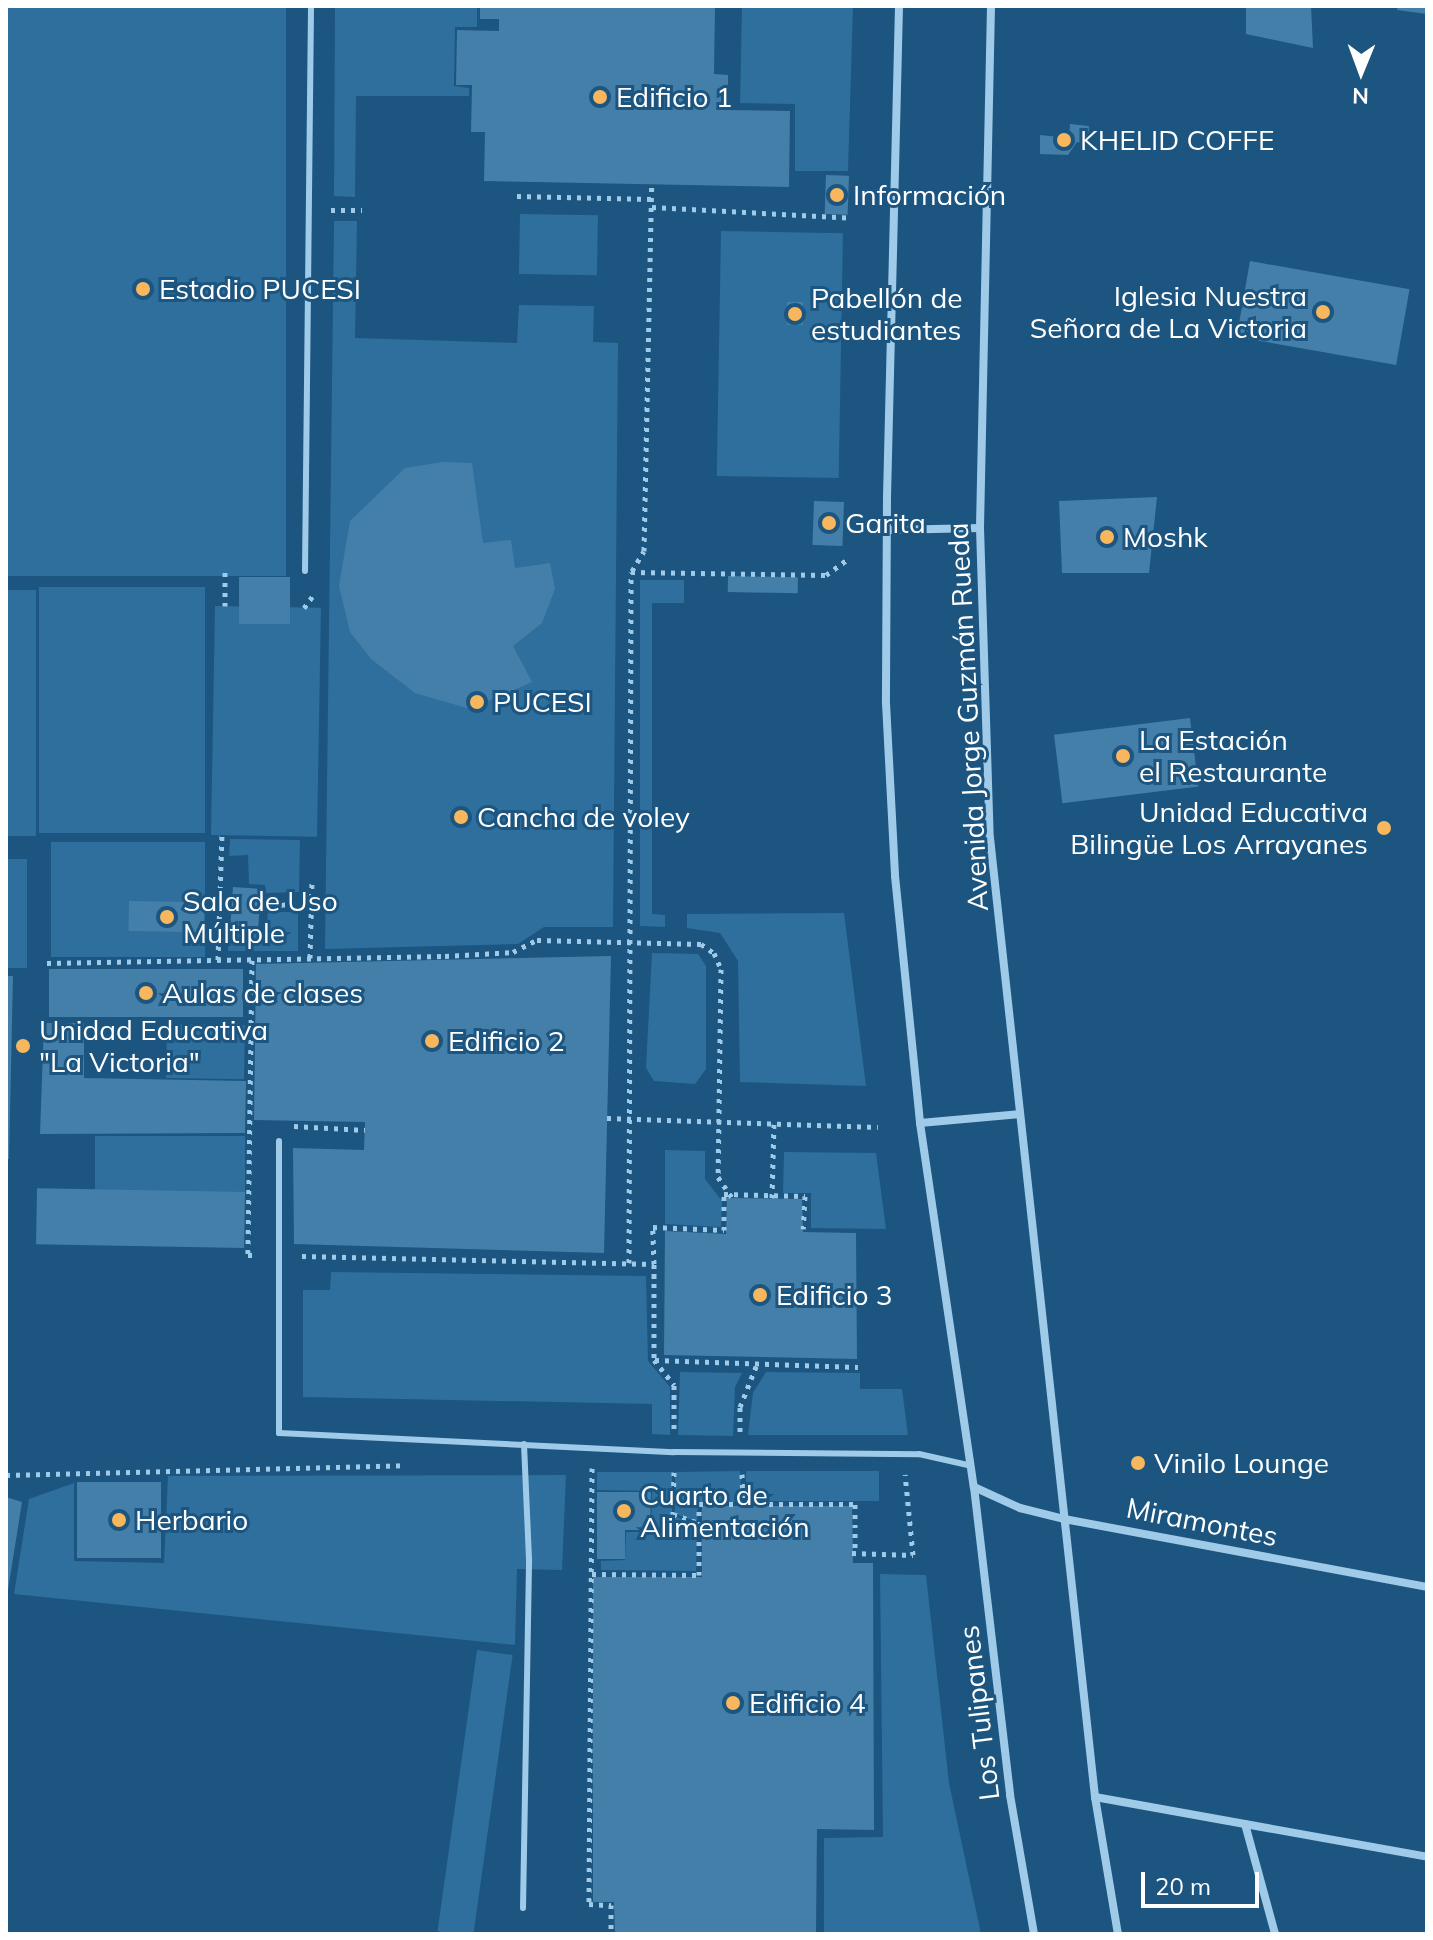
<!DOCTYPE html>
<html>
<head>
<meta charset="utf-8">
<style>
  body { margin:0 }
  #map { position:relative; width:1433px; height:1940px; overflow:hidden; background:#1c557f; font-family:Mulish,sans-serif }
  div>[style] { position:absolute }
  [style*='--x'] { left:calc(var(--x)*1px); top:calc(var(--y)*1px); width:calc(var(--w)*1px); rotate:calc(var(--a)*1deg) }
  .green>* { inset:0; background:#2e6f9e; transform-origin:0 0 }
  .building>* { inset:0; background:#447fa9; transform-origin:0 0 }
  .path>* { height:5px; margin-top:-2.5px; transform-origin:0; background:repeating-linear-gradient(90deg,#9fcbe9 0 4px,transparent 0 10px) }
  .service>* { height:6px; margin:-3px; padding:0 3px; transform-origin:3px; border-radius:3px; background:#9fcbe9 }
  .minor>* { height:8px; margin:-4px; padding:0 4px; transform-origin:4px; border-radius:4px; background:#9fcbe9 }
  .dots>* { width:22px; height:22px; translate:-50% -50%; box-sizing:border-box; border:4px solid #1c557f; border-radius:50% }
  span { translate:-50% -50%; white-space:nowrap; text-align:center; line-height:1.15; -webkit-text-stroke:6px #1c557f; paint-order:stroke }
  .poi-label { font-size:28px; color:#fff }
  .left { translate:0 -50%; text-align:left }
  .right { translate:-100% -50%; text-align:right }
  .street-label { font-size:28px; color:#fff }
  .frame { position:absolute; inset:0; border:8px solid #fff; pointer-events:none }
  .north { position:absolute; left:1321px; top:32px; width:80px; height:80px; -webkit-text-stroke:6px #1c557f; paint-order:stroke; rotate:181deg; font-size:22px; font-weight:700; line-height:32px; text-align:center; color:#fff }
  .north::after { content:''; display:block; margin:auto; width:28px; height:36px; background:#fff; clip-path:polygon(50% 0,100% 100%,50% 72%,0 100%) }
  .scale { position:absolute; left:1141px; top:1872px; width:118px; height:36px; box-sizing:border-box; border:4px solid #fff; border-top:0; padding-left:10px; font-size:24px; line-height:28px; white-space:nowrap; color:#fff; -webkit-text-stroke:6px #1c557f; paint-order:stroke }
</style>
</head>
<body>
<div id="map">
  <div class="green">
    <i style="left:6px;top:6px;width:280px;height:570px"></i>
    <i style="clip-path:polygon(335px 6px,477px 6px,477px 27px,455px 27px,454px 86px,469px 88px,469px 96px,356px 96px,355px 197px,334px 196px)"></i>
    <i style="clip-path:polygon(742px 6px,853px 6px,848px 171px,795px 171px,795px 104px,740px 103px)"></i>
    <i style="left:520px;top:214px;width:78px;height:60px;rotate:1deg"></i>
    <i style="clip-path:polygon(334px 221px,357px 221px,355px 338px,517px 343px,519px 305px,594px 306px,593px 342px,618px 343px,613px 927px,544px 927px,518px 944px,325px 949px)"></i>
    <i style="left:721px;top:231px;width:122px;height:245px;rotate:1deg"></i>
    <i style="clip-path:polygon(640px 580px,684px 580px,684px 603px,652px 603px,652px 914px,665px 915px,665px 927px,640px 926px)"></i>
    <i style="left:205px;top:587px;width:246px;height:166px;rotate:90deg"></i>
    <i style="left:36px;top:590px;width:246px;height:30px;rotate:90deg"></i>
    <i style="left:215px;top:606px;width:106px;height:229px;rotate:1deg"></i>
    <i style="clip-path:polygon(230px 839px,300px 840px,299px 892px,266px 893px,265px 885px,249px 884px,248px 855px,229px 856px)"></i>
    <i style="left:51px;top:842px;width:154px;height:115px"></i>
    <i style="left:6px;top:859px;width:21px;height:109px"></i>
    <i style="clip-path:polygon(268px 912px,298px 912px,298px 951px,228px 951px,228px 934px,266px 934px)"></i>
    <i style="clip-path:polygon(844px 913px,866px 1086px,740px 1082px,738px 961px,720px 933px,687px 928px,687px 914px)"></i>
    <i style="clip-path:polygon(652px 953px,698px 954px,706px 966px,706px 1069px,695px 1084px,654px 1081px,646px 1068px)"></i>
    <i style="left:167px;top:1024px;width:78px;height:54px;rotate:1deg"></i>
    <i style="left:95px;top:1136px;width:150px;height:57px"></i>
    <i style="clip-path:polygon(665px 1150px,705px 1151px,705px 1179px,722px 1201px,721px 1227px,665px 1224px)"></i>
    <i style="clip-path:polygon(784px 1152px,876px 1153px,886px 1229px,811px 1228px,811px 1193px,783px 1193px)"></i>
    <i style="clip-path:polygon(331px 1272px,646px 1276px,648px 1361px,670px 1387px,670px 1435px,652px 1434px,652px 1404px,303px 1397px,303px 1290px,330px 1290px)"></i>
    <i style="clip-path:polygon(680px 1372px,742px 1373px,735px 1387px,733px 1436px,678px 1435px)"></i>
    <i style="clip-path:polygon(766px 1372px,860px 1373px,860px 1389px,902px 1389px,908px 1435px,748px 1435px,753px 1393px)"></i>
    <i style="clip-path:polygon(740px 1471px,742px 1502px,698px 1503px,697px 1522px,675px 1514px,675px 1472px)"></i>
    <i style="left:746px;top:1471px;width:133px;height:30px"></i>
    <i style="clip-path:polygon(597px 1472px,672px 1472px,672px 1515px,697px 1525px,696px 1571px,601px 1570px,601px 1561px,625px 1560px,626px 1532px,651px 1532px,652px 1491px,597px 1490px)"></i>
    <i style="clip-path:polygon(566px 1475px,562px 1570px,517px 1569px,515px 1645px,14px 1594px,29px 1499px,74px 1483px,74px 1561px,164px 1563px,168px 1476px)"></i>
    <i style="clip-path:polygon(880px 1574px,926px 1575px,949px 1783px,981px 1934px,824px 1934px,824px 1838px,883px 1837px)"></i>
    <i style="left:477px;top:1650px;width:36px;height:284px;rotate:8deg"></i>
  </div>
  <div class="building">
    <i style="clip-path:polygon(480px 6px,715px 6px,714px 74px,728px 75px,728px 110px,790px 111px,789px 187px,484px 181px,485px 132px,471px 132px,472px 85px,456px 85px,457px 30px,499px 31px,499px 19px,480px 19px)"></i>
    <i style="clip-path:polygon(1246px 6px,1311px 6px,1313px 48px,1246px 34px)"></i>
    <i style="clip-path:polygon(1398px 6px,1427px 6px,1427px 14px,1397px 10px)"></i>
    <i style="clip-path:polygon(1070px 124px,1089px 126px,1088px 144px,1077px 142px,1068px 155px,1040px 154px,1040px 135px,1069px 138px)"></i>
    <i style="left:826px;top:175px;width:23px;height:39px;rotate:2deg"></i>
    <i style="left:1250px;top:261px;width:162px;height:77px;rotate:10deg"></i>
    <i style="left:787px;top:302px;width:16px;height:23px"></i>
    <i style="clip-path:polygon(443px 462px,472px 463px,483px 543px,511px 540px,515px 568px,550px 563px,555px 589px,542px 623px,513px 646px,532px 682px,470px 709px,415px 693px,371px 659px,350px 632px,339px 586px,350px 521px,405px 468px)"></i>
    <i style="clip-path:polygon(1157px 497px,1149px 573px,1062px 573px,1059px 501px)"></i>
    <i style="left:814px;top:501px;width:30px;height:44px;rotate:2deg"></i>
    <i style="left:728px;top:576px;width:70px;height:16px;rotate:1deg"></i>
    <i style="left:239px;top:577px;width:51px;height:47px"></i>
    <i style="left:1190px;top:718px;width:69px;height:137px;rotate:83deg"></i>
    <i style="left:233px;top:887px;width:28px;height:42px;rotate:4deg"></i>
    <i style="left:129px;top:901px;width:75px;height:30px;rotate:1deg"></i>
    <i style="clip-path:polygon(611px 956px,604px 1253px,294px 1244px,293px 1148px,364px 1150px,365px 1122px,254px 1120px,256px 964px)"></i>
    <i style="left:49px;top:969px;width:194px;height:48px"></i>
    <i style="clip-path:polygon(6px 976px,13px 976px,9px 1159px,6px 1159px)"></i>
    <i style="clip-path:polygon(44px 1023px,84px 1023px,84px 1078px,246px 1081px,245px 1133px,40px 1134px)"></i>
    <i style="left:245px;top:1192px;width:56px;height:208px;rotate:91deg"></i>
    <i style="clip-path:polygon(727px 1198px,802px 1199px,803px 1232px,856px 1233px,857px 1359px,664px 1355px,665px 1231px,726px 1234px)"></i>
    <i style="left:77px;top:1482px;width:84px;height:76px"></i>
    <i style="clip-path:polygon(597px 1492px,651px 1492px,650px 1530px,625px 1530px,625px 1559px,597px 1559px)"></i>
    <i style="clip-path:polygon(6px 1497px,22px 1502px,8px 1590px,6px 1590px)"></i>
    <i style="clip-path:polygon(702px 1506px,852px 1506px,853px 1563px,873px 1563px,874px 1830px,817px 1829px,816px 1934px,615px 1934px,614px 1902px,593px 1902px,593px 1577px,702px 1577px)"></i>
  </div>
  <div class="path">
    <i style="--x:517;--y:196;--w:135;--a:1.3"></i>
    <i style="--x:652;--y:207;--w:200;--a:3.1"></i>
    <i style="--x:331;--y:210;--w:31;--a:0"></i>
    <i style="--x:632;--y:571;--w:23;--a:-59"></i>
    <i style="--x:644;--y:551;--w:367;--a:-88.8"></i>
    <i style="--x:225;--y:572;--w:34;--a:90"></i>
    <i style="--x:304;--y:608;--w:17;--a:-54"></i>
    <i style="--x:261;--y:905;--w:51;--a:-1.1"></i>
    <i style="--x:310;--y:958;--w:76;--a:-88.5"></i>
    <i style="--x:218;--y:960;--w:125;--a:-88.2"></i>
    <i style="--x:252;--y:960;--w:295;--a:90.8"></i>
    <i style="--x:248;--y:1255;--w:8;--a:0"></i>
    <i style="--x:47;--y:963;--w:398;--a:-1"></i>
    <i style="--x:445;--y:956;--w:68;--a:-3.4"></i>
    <i style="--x:513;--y:952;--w:27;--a:-27"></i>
    <i style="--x:537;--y:940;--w:164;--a:1.4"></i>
    <i style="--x:701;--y:944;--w:16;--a:35"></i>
    <i style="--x:714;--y:953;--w:17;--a:66"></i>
    <i style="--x:721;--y:969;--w:208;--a:90.8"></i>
    <i style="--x:718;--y:1177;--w:25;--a:56"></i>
    <i style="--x:607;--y:1118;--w:271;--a:1.9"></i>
    <i style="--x:294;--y:1126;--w:71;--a:3.2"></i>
    <i style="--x:772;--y:1198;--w:74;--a:-88.5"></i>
    <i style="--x:724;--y:1230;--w:36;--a:-90"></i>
    <i style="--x:724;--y:1194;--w:81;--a:1.4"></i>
    <i style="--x:805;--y:1196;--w:33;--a:93"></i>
    <i style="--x:302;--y:1256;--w:352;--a:1.3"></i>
    <i style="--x:654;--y:1264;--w:96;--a:90"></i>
    <i style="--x:654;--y:1360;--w:32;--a:51"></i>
    <i style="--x:674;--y:1385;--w:45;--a:90"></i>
    <i style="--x:629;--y:1263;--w:691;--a:-89.83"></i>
    <i style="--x:631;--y:572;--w:195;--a:0.9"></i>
    <i style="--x:826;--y:575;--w:27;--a:-36"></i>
    <i style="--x:654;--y:1264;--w:37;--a:-92"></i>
    <i style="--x:653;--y:1227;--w:71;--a:2.4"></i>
    <i style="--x:655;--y:1360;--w:203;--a:2"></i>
    <i style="--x:740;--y:1432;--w:25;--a:-90"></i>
    <i style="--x:740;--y:1407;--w:46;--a:-68.4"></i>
    <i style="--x:592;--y:1468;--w:436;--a:90.4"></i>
    <i style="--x:589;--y:1904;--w:22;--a:3"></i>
    <i style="--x:611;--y:1905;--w:29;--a:90"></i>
    <i style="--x:674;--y:1472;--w:42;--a:91.4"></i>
    <i style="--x:673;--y:1514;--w:31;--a:19"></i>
    <i style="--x:742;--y:1474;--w:30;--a:88"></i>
    <i style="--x:6;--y:1475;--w:400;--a:-1.4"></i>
    <i style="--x:852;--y:1553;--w:61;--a:1.9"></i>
    <i style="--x:913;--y:1555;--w:81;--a:-95.6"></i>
    <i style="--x:592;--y:1574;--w:107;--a:0.5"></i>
    <i style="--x:699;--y:1575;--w:71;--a:-90"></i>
    <i style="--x:699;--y:1504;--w:156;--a:0"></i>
    <i style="--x:855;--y:1504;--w:49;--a:90"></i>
  </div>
  <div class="service">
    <i style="--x:305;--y:571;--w:565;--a:-89.39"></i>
    <i style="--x:279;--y:1141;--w:292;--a:90"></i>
    <i style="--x:279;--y:1433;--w:395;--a:2.8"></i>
    <i style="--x:674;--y:1452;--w:245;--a:0.5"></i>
    <i style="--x:919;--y:1454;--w:50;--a:12.7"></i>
    <i style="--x:523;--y:1908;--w:349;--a:-89"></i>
    <i style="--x:529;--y:1559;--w:115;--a:-92.5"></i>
  </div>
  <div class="minor">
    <i style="--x:899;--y:6;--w:492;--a:91.4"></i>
    <i style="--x:887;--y:498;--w:205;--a:90.3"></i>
    <i style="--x:886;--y:703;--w:173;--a:87"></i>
    <i style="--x:895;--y:876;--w:248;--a:84.2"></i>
    <i style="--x:920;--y:1123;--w:368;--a:81.6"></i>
    <i style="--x:974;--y:1487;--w:310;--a:83.3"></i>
    <i style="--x:1010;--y:1795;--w:141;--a:80.2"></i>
    <i style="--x:991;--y:6;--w:522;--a:91.21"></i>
    <i style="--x:980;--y:528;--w:310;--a:88.2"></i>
    <i style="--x:990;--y:838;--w:965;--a:83.75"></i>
    <i style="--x:1095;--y:1797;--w:139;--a:80.5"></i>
    <i style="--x:888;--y:530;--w:92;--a:-1.2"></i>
    <i style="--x:920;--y:1123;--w:100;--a:-5.1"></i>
    <i style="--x:974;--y:1487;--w:51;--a:24.5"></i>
    <i style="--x:1020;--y:1508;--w:45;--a:14"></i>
    <i style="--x:1064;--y:1519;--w:369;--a:10.6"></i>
    <i style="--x:1095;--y:1797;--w:337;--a:10.2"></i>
    <i style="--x:1245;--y:1824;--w:114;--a:74.7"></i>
  </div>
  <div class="dots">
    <i style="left:600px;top:97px;background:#f9b75d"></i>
    <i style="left:1064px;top:140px;background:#f9b75d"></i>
    <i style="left:837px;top:195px;background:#f9b75d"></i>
    <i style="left:143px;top:289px;background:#f9b75d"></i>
    <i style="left:1323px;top:312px;background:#f9b75d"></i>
    <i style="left:795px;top:314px;background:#f9b75d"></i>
    <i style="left:829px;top:523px;background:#f9b75d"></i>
    <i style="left:1107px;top:537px;background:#f9b75d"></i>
    <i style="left:477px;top:702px;background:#f9b75d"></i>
    <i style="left:1123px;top:756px;background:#f9b75d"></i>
    <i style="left:461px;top:817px;background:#f9b75d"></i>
    <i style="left:1384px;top:828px;background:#f9b75d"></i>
    <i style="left:167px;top:917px;background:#f9b75d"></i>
    <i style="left:146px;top:993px;background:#f9b75d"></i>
    <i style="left:432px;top:1041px;background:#f9b75d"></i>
    <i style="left:23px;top:1046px;background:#f9b75d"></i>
    <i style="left:760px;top:1295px;background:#f9b75d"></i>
    <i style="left:1138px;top:1463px;background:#f9b75d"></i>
    <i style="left:624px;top:1511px;background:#f9b75d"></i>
    <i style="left:119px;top:1520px;background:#f9b75d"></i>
    <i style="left:733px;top:1703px;background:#f9b75d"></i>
  </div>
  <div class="poi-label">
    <span class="left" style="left:616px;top:97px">Edificio 1</span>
    <span class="left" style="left:1080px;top:140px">KHELID COFFE</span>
    <span class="left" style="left:853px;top:195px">Información</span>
    <span class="left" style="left:159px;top:289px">Estadio PUCESI</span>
    <span class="right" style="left:1307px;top:312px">Iglesia Nuestra<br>Señora de La Victoria</span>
    <span class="left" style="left:811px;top:314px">Pabellón de<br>estudiantes</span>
    <span class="left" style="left:845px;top:523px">Garita</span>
    <span class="left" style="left:1123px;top:537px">Moshk</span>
    <span class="left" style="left:493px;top:702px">PUCESI</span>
    <span class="left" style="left:1139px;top:756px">La Estación<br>el Restaurante</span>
    <span class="right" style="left:1368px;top:828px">Unidad Educativa<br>Bilingüe Los Arrayanes</span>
    <span class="left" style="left:477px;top:817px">Cancha de voley</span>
    <span class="left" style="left:183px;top:917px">Sala de Uso<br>Múltiple</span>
    <span class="left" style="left:162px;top:993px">Aulas de clases</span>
    <span class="left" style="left:39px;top:1046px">Unidad Educativa<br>"La Victoria"</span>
    <span class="left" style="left:448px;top:1041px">Edificio 2</span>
    <span class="left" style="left:776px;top:1295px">Edificio 3</span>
    <span class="left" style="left:1154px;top:1463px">Vinilo Lounge</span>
    <span class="left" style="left:640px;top:1511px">Cuarto de<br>Alimentación</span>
    <span class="left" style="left:135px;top:1520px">Herbario</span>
    <span class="left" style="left:749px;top:1703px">Edificio 4</span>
  </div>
  <div class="street-label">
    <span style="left:968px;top:717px;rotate:-93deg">Avenida Jorge Guzmán Rueda</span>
    <span style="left:1202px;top:1522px;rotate:11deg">Miramontes</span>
    <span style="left:979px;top:1713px;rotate:-97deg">Los Tulipanes</span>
  </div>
  <div class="frame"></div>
  <div class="north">N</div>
  <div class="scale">20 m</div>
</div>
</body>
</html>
